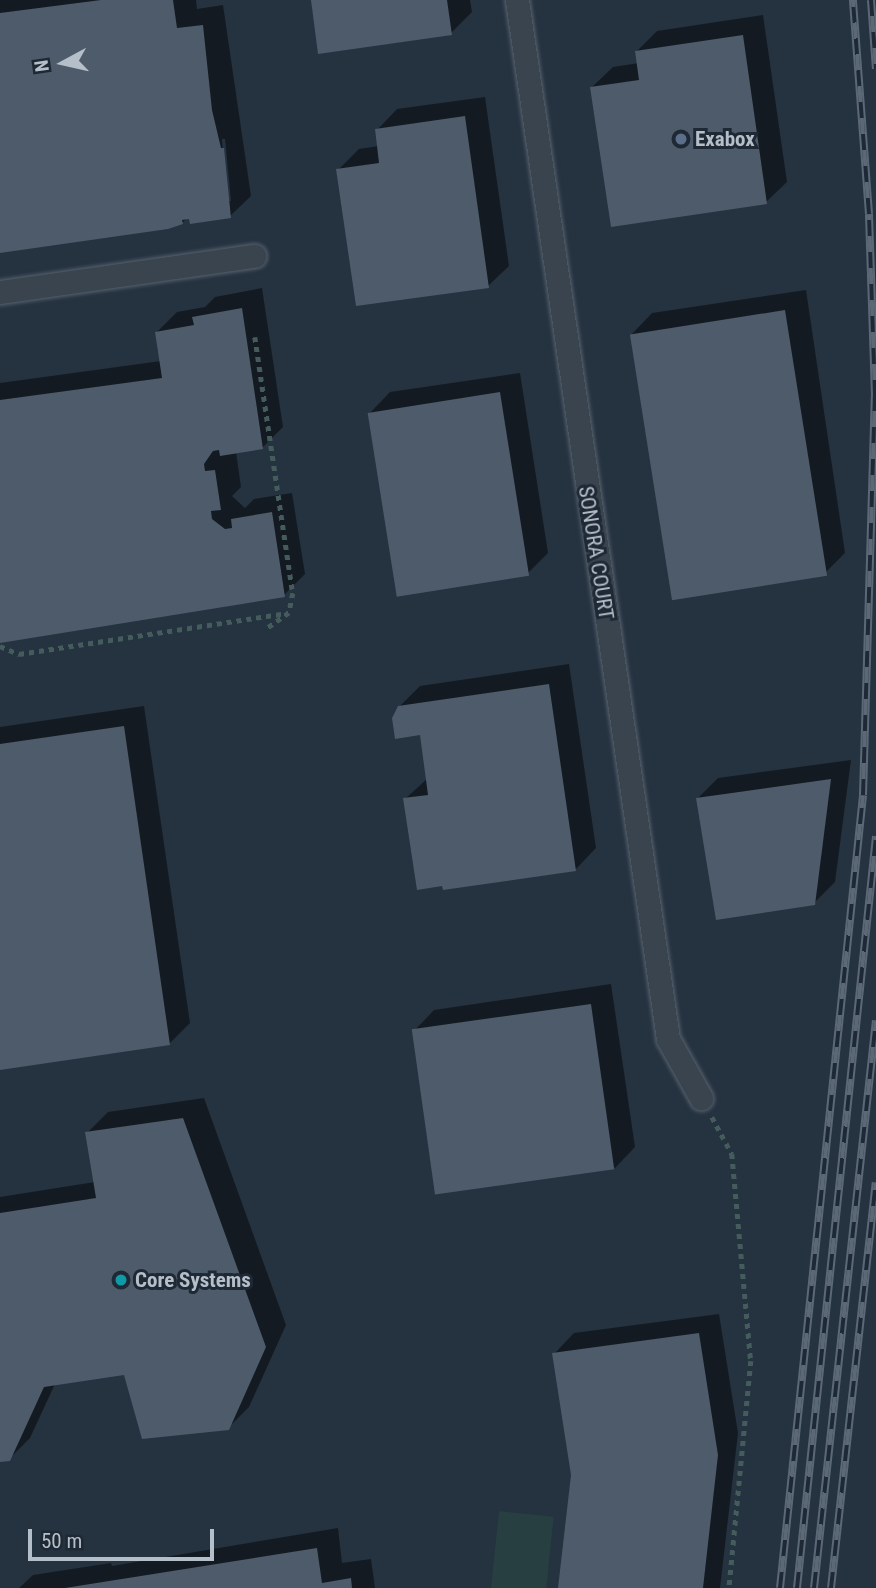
<!DOCTYPE html>
<html>
<head>
<meta charset="utf-8">
<style>
  body { margin:0 }
  #map { position:relative; width:876px; height:1588px; overflow:hidden; background:#253240; font-family:"Roboto Condensed",sans-serif }
  div>[style] { position:absolute }
  [style*='--x'] { left:calc(var(--x)*1px); top:calc(var(--y)*1px); width:calc(var(--w)*1px); rotate:calc(var(--a)*1deg) }
  .green>* { inset:0; background:#273f41; transform-origin:0 0 }
  .shadow>* { inset:0; background:#0007 }
  .building>* { inset:0; background:#4e5b6b; transform-origin:0 0 }
  .path>* { height:4.5px; margin-top:-2.25px; transform-origin:0; background:repeating-linear-gradient(90deg,#455c5d 0 5px,transparent 0 10px) }
  .roads { filter:drop-shadow(0 0 2px #57626d) drop-shadow(0 0 2px #57626d) }
  .minor>* { height:23px; margin:-11.5px; padding:0 11.5px; transform-origin:11.5px; border-radius:11.5px; background:#39444f }
  .rail>* { height:8px; margin-top:-4px; transform-origin:0; background:repeating-linear-gradient(90deg,#1e2935 0 16px,#5b6876 0 32px); box-sizing:border-box; border-block:2px solid #5b6876 }
  .dots>* { width:19px; height:19px; translate:-50% -50%; box-sizing:border-box; border:4px solid #1e2935; border-radius:50% }
  span { translate:-50% -50%; white-space:nowrap; text-align:center; line-height:1.15; -webkit-text-stroke:6px #1e2935; paint-order:stroke }
  .poi-label { font-size:21px; color:#b5bfca; font-weight:700 }
  .left { translate:0 -50%; text-align:left }
  .street-label { font-size:21px; color:#b5bfca }
  .north { position:absolute; left:28px; top:28px; width:70px; height:70px; -webkit-text-stroke:5px #1e2935; paint-order:stroke; rotate:262deg; font-size:19px; font-weight:700; line-height:28px; text-align:center; color:#b5bfca }
  .north::after { content:''; display:block; margin:auto; width:24px; height:32px; background:#b5bfca; clip-path:polygon(50% 0,100% 100%,50% 72%,0 100%) }
  .scale { position:absolute; left:28px; top:1529px; width:186px; height:32px; box-sizing:border-box; border:4px solid #b5bfca; border-top:0; padding-left:9px; font-size:21px; line-height:24px; white-space:nowrap; color:#b5bfca; -webkit-text-stroke:5px #1e2935; paint-order:stroke }
</style>
</head>
<body>
<div id="map">
  <div class="green">
    <i style="left:499px;top:1511px;width:55px;height:78px;rotate:6deg"></i>
  </div>
  <div class="shadow">
    <i style="clip-path:polygon(evenodd,0 0,196px 0,197px 9px,223px 5px,251px 196px,230px 216px,187px 218px,182px 223px,0 252px,0 0,222px 139px,225px 139px,231px 201px,227px 201px,222px 139px)"></i>
    <i style="clip-path:polygon(313px 0,470px 0,472px 12px,451px 33px)"></i>
    <i style="clip-path:polygon(763px 15px,787px 182px,766px 202px,592px 87px,613px 67px,639px 63px,637px 51px,657px 31px)"></i>
    <i style="clip-path:polygon(485px 97px,509px 266px,488px 286px,338px 170px,359px 149px,379px 146px,377px 130px,397px 109px)"></i>
    <i style="clip-path:polygon(262px 288px,283px 427px,262px 448px,236px 452px,241px 487px,232px 496px,245px 508px,254px 499px,292px 493px,305px 574px,284px 595px,0 641px,0 383px,161px 361px,157px 332px,177px 312px,205px 307px,215px 297px)"></i>
    <i style="clip-path:polygon(806px 290px,845px 553px,824px 574px,632px 334px,652px 313px)"></i>
    <i style="clip-path:polygon(520px 373px,548px 553px,527px 574px,370px 413px,390px 392px)"></i>
    <i style="clip-path:polygon(569px 664px,596px 848px,576px 869px,405px 799px,428px 778px,421px 733px,399px 707px,420px 686px)"></i>
    <i style="clip-path:polygon(144px 706px,190px 1023px,169px 1044px,0 1068px,0 727px)"></i>
    <i style="clip-path:polygon(851px 760px,835px 882px,814px 903px,698px 798px,718px 778px)"></i>
    <i style="clip-path:polygon(611px 984px,635px 1147px,615px 1168px,414px 1031px,434px 1010px)"></i>
    <i style="clip-path:polygon(204px 1098px,286px 1325px,249px 1407px,228px 1428px,126px 1373px,55px 1384px,30px 1438px,9px 1459px,0 1461px,0 1197px,95px 1182px,87px 1133px,108px 1112px)"></i>
    <i style="clip-path:polygon(719px 1314px,738px 1433px,720px 1588px,559px 1588px,573px 1475px,554px 1354px,574px 1333px)"></i>
    <i style="clip-path:polygon(338px 1528px,342px 1563px,371px 1559px,375px 1588px,19px 1588px,33px 1575px,111px 1563px,112px 1566px)"></i>
  </div>
  <div class="building">
    <i style="clip-path:polygon(101px 0,173px 0,177px 28px,203px 25px,212px 110px,221px 148px,224px 148px,231px 218px,190px 224px,189px 219px,182px 220px,183px 224px,168px 229px,0 253px,0 13px)"></i>
    <i style="clip-path:polygon(311px 0,447px 0,452px 35px,318px 54px)"></i>
    <i style="clip-path:polygon(743px 35px,767px 204px,611px 227px,590px 87px,639px 80px,635px 51px)"></i>
    <i style="clip-path:polygon(465px 116px,489px 288px,356px 306px,336px 169px,379px 163px,375px 129px)"></i>
    <i style="clip-path:polygon(242px 308px,263px 449px,220px 456px,219px 450px,213px 451px,204px 464px,205px 471px,215px 470px,221px 510px,211px 511px,212px 519px,225px 529px,232px 528px,231px 519px,272px 512px,285px 597px,0 643px,0 400px,162px 378px,155px 332px,194px 325px,192px 317px)"></i>
    <i style="left:785px;top:310px;width:269px;height:157px;rotate:81deg"></i>
    <i style="left:500px;top:392px;width:186px;height:134px;rotate:81deg"></i>
    <i style="clip-path:polygon(549px 684px,576px 871px,443px 890px,442px 886px,417px 890px,403px 798px,428px 795px,420px 735px,395px 739px,392px 718px,398px 706px)"></i>
    <i style="clip-path:polygon(124px 726px,170px 1045px,0 1070px,0 744px)"></i>
    <i style="clip-path:polygon(831px 779px,815px 905px,716px 920px,696px 798px)"></i>
    <i style="left:591px;top:1004px;width:167px;height:181px;rotate:82deg"></i>
    <i style="clip-path:polygon(183px 1118px,266px 1347px,229px 1430px,142px 1439px,124px 1375px,44px 1387px,10px 1461px,0 1462px,0 1213px,96px 1198px,85px 1132px)"></i>
    <i style="clip-path:polygon(699px 1333px,718px 1455px,703px 1588px,558px 1588px,571px 1475px,552px 1353px)"></i>
    <i style="clip-path:polygon(317px 1548px,322px 1583px,351px 1578px,352px 1588px,65px 1588px)"></i>
  </div>
  <div class="path">
    <i style="--x:255;--y:337;--w:259;--a:81.6"></i>
    <i style="--x:293;--y:593;--w:20;--a:101"></i>
    <i style="--x:289;--y:613;--w:28;--a:145"></i>
    <i style="--x:0;--y:646;--w:21;--a:23"></i>
    <i style="--x:19;--y:654;--w:272;--a:-8.7"></i>
    <i style="--x:712;--y:1117;--w:42;--a:61.6"></i>
    <i style="--x:732;--y:1154;--w:208;--a:84.8"></i>
    <i style="--x:751;--y:1361;--w:228;--a:95.5"></i>
  </div>
  <div class="roads">
    <div class="minor">
      <i style="--x:517;--y:0;--w:1050;--a:81.73"></i>
      <i style="--x:668;--y:1039;--w:68;--a:60.8"></i>
      <i style="--x:0;--y:292;--w:257;--a:-8.1"></i>
    </div>
  </div>
  <div class="rail">
    <i style="--x:871;--y:0;--w:69;--a:85.9"></i>
    <i style="--x:780;--y:1588;--w:797;--a:-84.02"></i>
    <i style="--x:863;--y:795;--w:399;--a:-88.3"></i>
    <i style="--x:875;--y:396;--w:182;--a:-91.9"></i>
    <i style="--x:869;--y:214;--w:215;--a:-94.3"></i>
    <i style="--x:797;--y:1588;--w:756;--a:-84"></i>
    <i style="--x:814;--y:1588;--w:571;--a:-83.77"></i>
    <i style="--x:831;--y:1588;--w:408;--a:-83.7"></i>
  </div>
  <div class="dots">
    <i style="left:681px;top:139px;background:#5c6f8a"></i>
    <i style="left:121px;top:1280px;background:#0f9aa8"></i>
  </div>
  <div class="poi-label">
    <span class="left" style="left:695px;top:139px">Exabox</span>
    <span class="left" style="left:135px;top:1280px">Core Systems</span>
  </div>
  <div class="street-label">
    <span style="left:596px;top:553px;rotate:81deg">SONORA COURT</span>
  </div>
  <div class="north">N</div>
  <div class="scale">50 m</div>
</div>
</body>
</html>
